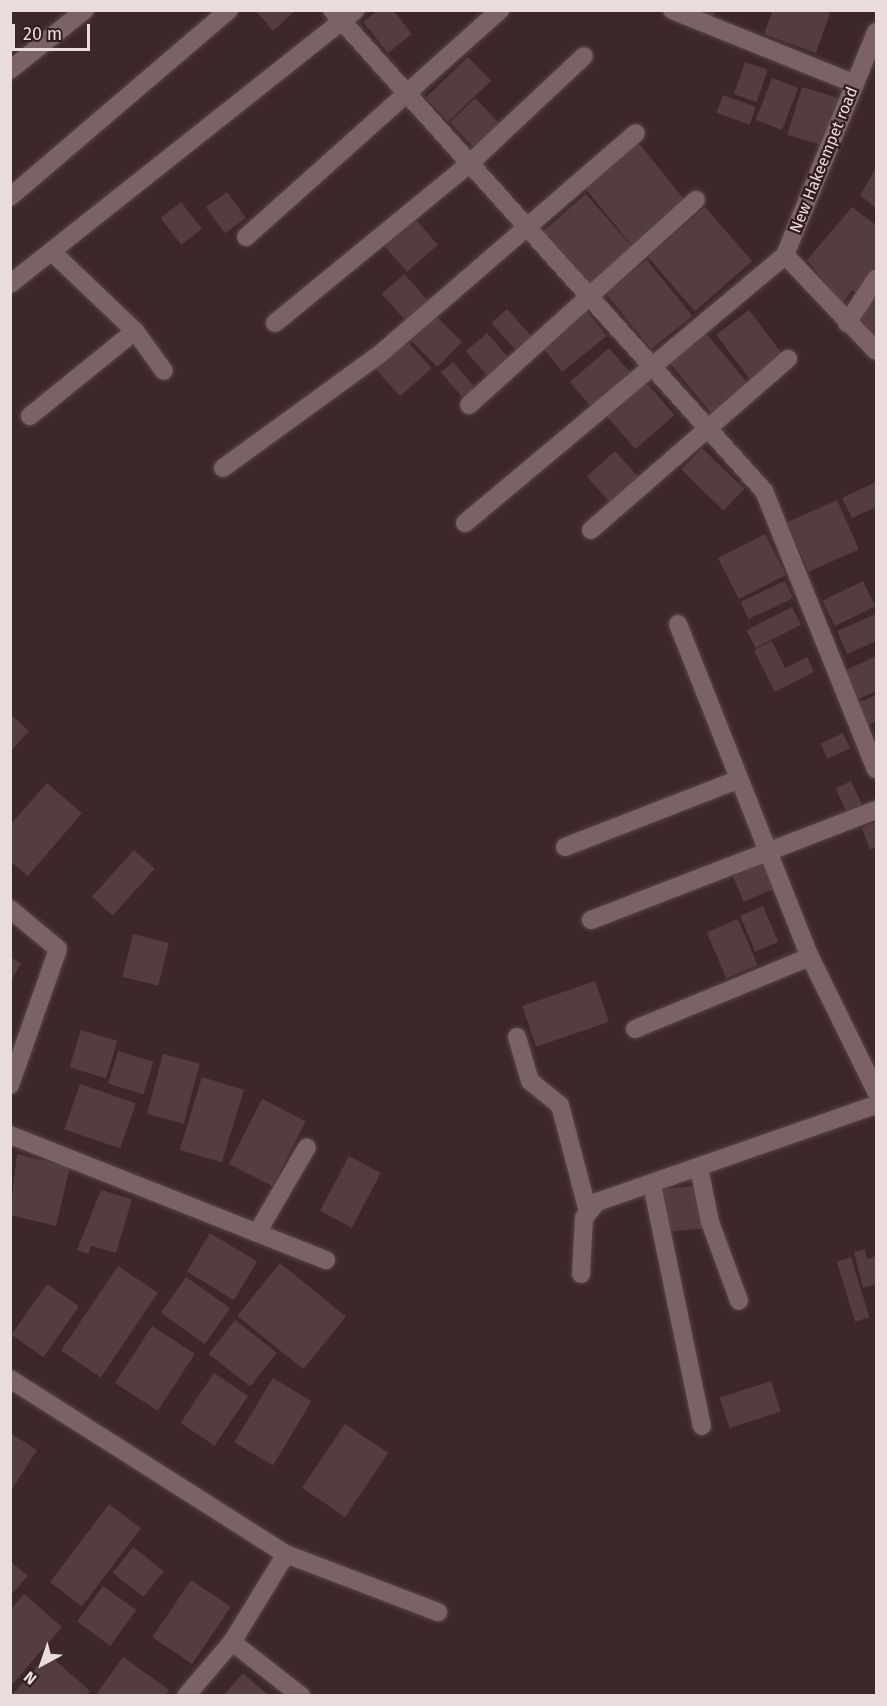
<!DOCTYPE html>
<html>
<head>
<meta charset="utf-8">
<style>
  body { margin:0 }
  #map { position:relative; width:887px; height:1706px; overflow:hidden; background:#3c272a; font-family:"Fira Sans",sans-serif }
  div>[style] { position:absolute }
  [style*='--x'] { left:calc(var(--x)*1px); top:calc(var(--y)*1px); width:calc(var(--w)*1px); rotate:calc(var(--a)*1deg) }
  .building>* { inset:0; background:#543d40; transform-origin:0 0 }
  .roads { filter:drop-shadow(0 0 2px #564447) drop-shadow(0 0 2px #564447) }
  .minor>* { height:18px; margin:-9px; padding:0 9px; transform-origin:9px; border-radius:9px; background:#7b6265 }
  span { translate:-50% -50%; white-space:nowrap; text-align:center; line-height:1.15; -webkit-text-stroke:4.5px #311d20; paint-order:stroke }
  .street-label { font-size:16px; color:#eadcdd }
  .frame { position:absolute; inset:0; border:12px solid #eadcdd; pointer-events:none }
  .north { position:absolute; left:12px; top:1634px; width:60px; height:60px; -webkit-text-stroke:4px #311d20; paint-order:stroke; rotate:220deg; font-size:16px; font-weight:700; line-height:24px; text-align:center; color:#eadcdd }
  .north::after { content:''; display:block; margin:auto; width:21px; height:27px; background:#eadcdd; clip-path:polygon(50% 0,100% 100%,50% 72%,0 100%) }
  .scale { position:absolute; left:12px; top:24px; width:78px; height:27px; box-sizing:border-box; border:3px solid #eadcdd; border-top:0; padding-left:8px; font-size:18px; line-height:21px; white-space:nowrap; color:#eadcdd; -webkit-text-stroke:4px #311d20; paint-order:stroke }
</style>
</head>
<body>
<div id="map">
  <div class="building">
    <i style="clip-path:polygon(255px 10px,296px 10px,273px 31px)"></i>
    <i style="clip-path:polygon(378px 10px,393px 10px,412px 34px,388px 53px,363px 22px)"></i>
    <i style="clip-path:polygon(694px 10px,715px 10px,713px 17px)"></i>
    <i style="clip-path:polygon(773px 10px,831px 10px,816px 53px,764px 34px)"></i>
    <i style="left:468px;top:57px;width:33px;height:59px;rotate:46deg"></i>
    <i style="left:745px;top:62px;width:24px;height:34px;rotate:19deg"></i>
    <i style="left:772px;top:78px;width:28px;height:45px;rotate:21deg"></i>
    <i style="left:802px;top:87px;width:41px;height:50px;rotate:17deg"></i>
    <i style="left:723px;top:95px;width:35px;height:19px;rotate:20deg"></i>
    <i style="left:475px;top:98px;width:43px;height:35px;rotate:46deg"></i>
    <i style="left:637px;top:141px;width:80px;height:70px;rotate:51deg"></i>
    <i style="clip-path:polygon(876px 168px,876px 208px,860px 195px)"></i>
    <i style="left:227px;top:192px;width:32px;height:26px;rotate:54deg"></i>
    <i style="left:586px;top:194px;width:74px;height:58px;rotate:49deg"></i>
    <i style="left:181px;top:202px;width:34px;height:26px;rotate:52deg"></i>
    <i style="left:705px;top:207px;width:72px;height:76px;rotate:49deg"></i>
    <i style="clip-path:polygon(852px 207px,876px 225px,876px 271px,859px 295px,852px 290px,842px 304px,807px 260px)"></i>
    <i style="left:411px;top:214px;width:41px;height:41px;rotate:49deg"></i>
    <i style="left:647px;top:260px;width:72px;height:53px;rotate:51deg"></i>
    <i style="left:404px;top:274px;width:38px;height:30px;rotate:48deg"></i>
    <i style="clip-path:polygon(876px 291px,876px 341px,852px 323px)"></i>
    <i style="left:584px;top:308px;width:36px;height:57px;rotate:51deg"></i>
    <i style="left:507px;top:309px;width:38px;height:21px;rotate:48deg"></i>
    <i style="left:749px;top:310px;width:59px;height:41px;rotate:53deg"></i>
    <i style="left:436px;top:316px;width:37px;height:35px;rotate:45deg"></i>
    <i style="left:704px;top:331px;width:67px;height:47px;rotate:50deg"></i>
    <i style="left:487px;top:333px;width:37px;height:28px;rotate:49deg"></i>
    <i style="left:406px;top:340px;width:38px;height:42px;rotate:48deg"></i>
    <i style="left:609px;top:348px;width:33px;height:52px;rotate:49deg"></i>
    <i style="left:453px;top:362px;width:35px;height:16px;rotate:49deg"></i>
    <i style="left:645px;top:381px;width:45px;height:52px;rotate:49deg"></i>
    <i style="left:702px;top:448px;width:59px;height:30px;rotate:44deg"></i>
    <i style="left:615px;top:451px;width:38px;height:38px;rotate:48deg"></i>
    <i style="clip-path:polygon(876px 482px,876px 507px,852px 518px,842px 498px)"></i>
    <i style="left:837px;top:500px;width:54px;height:55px;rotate:66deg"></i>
    <i style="left:765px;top:534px;width:46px;height:53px;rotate:63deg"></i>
    <i style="left:785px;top:581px;width:19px;height:49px;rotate:65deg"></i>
    <i style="left:863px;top:581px;width:28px;height:45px;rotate:64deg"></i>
    <i style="left:792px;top:607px;width:20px;height:51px;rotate:63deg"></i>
    <i style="clip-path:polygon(876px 614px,876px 641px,847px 654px,837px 631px)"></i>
    <i style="clip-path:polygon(772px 641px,785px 668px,807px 657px,814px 672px,775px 692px,754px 650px)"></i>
    <i style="clip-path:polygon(876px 656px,876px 691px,857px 700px,844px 671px)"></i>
    <i style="clip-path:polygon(876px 695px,876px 722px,867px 726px,857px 703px)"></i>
    <i style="clip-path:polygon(10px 714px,29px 731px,10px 752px)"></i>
    <i style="left:843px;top:733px;width:17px;height:25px;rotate:65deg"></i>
    <i style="left:851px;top:781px;width:33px;height:17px;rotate:65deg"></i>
    <i style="clip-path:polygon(47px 783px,82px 813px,28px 876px,10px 861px,10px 825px)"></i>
    <i style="clip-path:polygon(876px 822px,876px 847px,870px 850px,862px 828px)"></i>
    <i style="left:134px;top:850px;width:28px;height:63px;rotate:42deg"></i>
    <i style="left:763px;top:863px;width:28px;height:33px;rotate:67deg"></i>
    <i style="left:763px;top:906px;width:39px;height:25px;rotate:67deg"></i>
    <i style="left:738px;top:919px;width:50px;height:34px;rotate:67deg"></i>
    <i style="left:133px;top:934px;width:37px;height:44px;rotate:14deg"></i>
    <i style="clip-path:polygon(10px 957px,21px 963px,10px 983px)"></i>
    <i style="left:595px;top:981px;width:43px;height:77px;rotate:71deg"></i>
    <i style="left:81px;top:1030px;width:38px;height:39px;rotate:17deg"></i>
    <i style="left:118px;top:1051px;width:37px;height:34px;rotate:17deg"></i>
    <i style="left:163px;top:1054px;width:38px;height:62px;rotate:15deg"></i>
    <i style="left:202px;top:1077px;width:44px;height:76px;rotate:17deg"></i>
    <i style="left:80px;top:1084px;width:59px;height:48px;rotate:19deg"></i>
    <i style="left:262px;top:1099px;width:49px;height:73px;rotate:27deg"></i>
    <i style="clip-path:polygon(17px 1154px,70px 1167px,56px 1226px,10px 1215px)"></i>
    <i style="left:349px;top:1156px;width:36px;height:62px;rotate:28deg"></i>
    <i style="left:698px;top:1186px;width:43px;height:37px;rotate:85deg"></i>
    <i style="clip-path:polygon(101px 1190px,132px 1199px,116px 1253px,91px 1246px,88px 1254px,77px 1250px)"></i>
    <i style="left:210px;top:1233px;width:55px;height:45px;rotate:31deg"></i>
    <i style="clip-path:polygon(865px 1249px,867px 1259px,876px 1256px,876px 1284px,863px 1288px,854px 1252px)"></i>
    <i style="left:851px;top:1257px;width:63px;height:15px;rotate:73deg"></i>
    <i style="left:280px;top:1263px;width:85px;height:68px;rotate:39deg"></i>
    <i style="left:118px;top:1266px;width:48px;height:102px;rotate:34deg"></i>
    <i style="left:186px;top:1277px;width:54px;height:44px;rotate:35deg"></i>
    <i style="left:47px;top:1284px;width:39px;height:62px;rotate:35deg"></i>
    <i style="left:235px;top:1320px;width:53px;height:43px;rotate:38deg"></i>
    <i style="left:152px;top:1326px;width:51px;height:68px;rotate:33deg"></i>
    <i style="left:214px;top:1373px;width:41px;height:60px;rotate:34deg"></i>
    <i style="left:273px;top:1378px;width:45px;height:75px;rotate:31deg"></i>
    <i style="left:771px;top:1381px;width:32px;height:54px;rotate:72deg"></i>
    <i style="left:345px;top:1424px;width:52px;height:77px;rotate:34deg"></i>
    <i style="clip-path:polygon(10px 1433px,37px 1450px,10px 1492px)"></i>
    <i style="left:109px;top:1504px;width:40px;height:98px;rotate:37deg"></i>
    <i style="left:133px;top:1547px;width:39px;height:33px;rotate:38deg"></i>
    <i style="clip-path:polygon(10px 1561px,28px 1576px,10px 1596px)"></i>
    <i style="left:191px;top:1580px;width:48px;height:69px;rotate:34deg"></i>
    <i style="left:103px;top:1586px;width:41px;height:44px;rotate:36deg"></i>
    <i style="clip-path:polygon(24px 1594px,62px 1627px,10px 1687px,10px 1610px)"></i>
    <i style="clip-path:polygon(48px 1654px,90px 1691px,85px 1696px,11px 1696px)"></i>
    <i style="clip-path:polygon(123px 1657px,169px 1690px,165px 1696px,95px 1696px)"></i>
    <i style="clip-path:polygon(243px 1673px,269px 1696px,223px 1696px)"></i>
  </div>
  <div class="roads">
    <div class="minor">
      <i style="--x:332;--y:10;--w:647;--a:48.07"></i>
      <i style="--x:764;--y:491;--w:300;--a:68.1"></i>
      <i style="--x:672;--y:10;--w:197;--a:22"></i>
      <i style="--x:10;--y:70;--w:96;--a:-38.7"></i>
      <i style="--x:10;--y:197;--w:288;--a:-40.5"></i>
      <i style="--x:246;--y:237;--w:341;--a:-41.8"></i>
      <i style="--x:52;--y:252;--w:115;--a:43.6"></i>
      <i style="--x:135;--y:331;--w:49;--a:54.1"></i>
      <i style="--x:785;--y:255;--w:132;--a:46.5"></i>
      <i style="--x:10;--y:284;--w:441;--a:-38.4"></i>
      <i style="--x:275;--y:323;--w:249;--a:-39.3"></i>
      <i style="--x:468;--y:165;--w:159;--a:-43.2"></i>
      <i style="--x:847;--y:323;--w:53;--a:-56.6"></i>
      <i style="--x:469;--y:405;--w:306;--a:-42.1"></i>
      <i style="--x:30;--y:416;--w:135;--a:-39"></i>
      <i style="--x:223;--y:468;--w:194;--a:-36"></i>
      <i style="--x:380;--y:354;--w:338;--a:-40.8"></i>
      <i style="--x:465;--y:523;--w:417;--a:-39.9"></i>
      <i style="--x:785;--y:255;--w:241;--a:-67.8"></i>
      <i style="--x:591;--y:530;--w:261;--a:-41"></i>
      <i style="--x:678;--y:624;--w:358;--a:68.4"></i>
      <i style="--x:810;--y:957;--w:149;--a:63.8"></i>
      <i style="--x:565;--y:847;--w:185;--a:-21.3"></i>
      <i style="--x:10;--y:909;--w:62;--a:39.8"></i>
      <i style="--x:58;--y:949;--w:144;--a:109.4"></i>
      <i style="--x:591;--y:920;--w:305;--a:-21.1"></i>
      <i style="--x:635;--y:1029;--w:189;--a:-22.4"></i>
      <i style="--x:517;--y:1037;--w:46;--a:73.5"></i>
      <i style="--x:530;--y:1081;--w:38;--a:39"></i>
      <i style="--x:560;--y:1105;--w:106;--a:75.3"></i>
      <i style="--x:10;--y:1135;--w:340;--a:21.6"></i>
      <i style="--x:699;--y:1168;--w:55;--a:78.5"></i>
      <i style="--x:710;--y:1222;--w:84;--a:69.8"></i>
      <i style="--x:652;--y:1185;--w:246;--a:78.3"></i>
      <i style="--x:257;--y:1233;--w:99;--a:-59.8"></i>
      <i style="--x:581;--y:1274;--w:56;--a:-86.9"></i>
      <i style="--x:584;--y:1218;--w:21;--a:-51"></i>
      <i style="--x:597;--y:1202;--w:295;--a:-19.2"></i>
      <i style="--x:10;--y:1379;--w:327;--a:32.4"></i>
      <i style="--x:286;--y:1554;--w:163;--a:20.9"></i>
      <i style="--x:232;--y:1642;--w:88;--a:38"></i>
      <i style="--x:186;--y:1696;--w:71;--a:-49.6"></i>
      <i style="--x:232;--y:1642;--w:103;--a:-58.5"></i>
    </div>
  </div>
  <div class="street-label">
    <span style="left:824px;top:160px;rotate:-68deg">New Hakeempet road</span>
  </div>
  <div class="frame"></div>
  <div class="north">N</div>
  <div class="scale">20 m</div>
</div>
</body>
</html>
